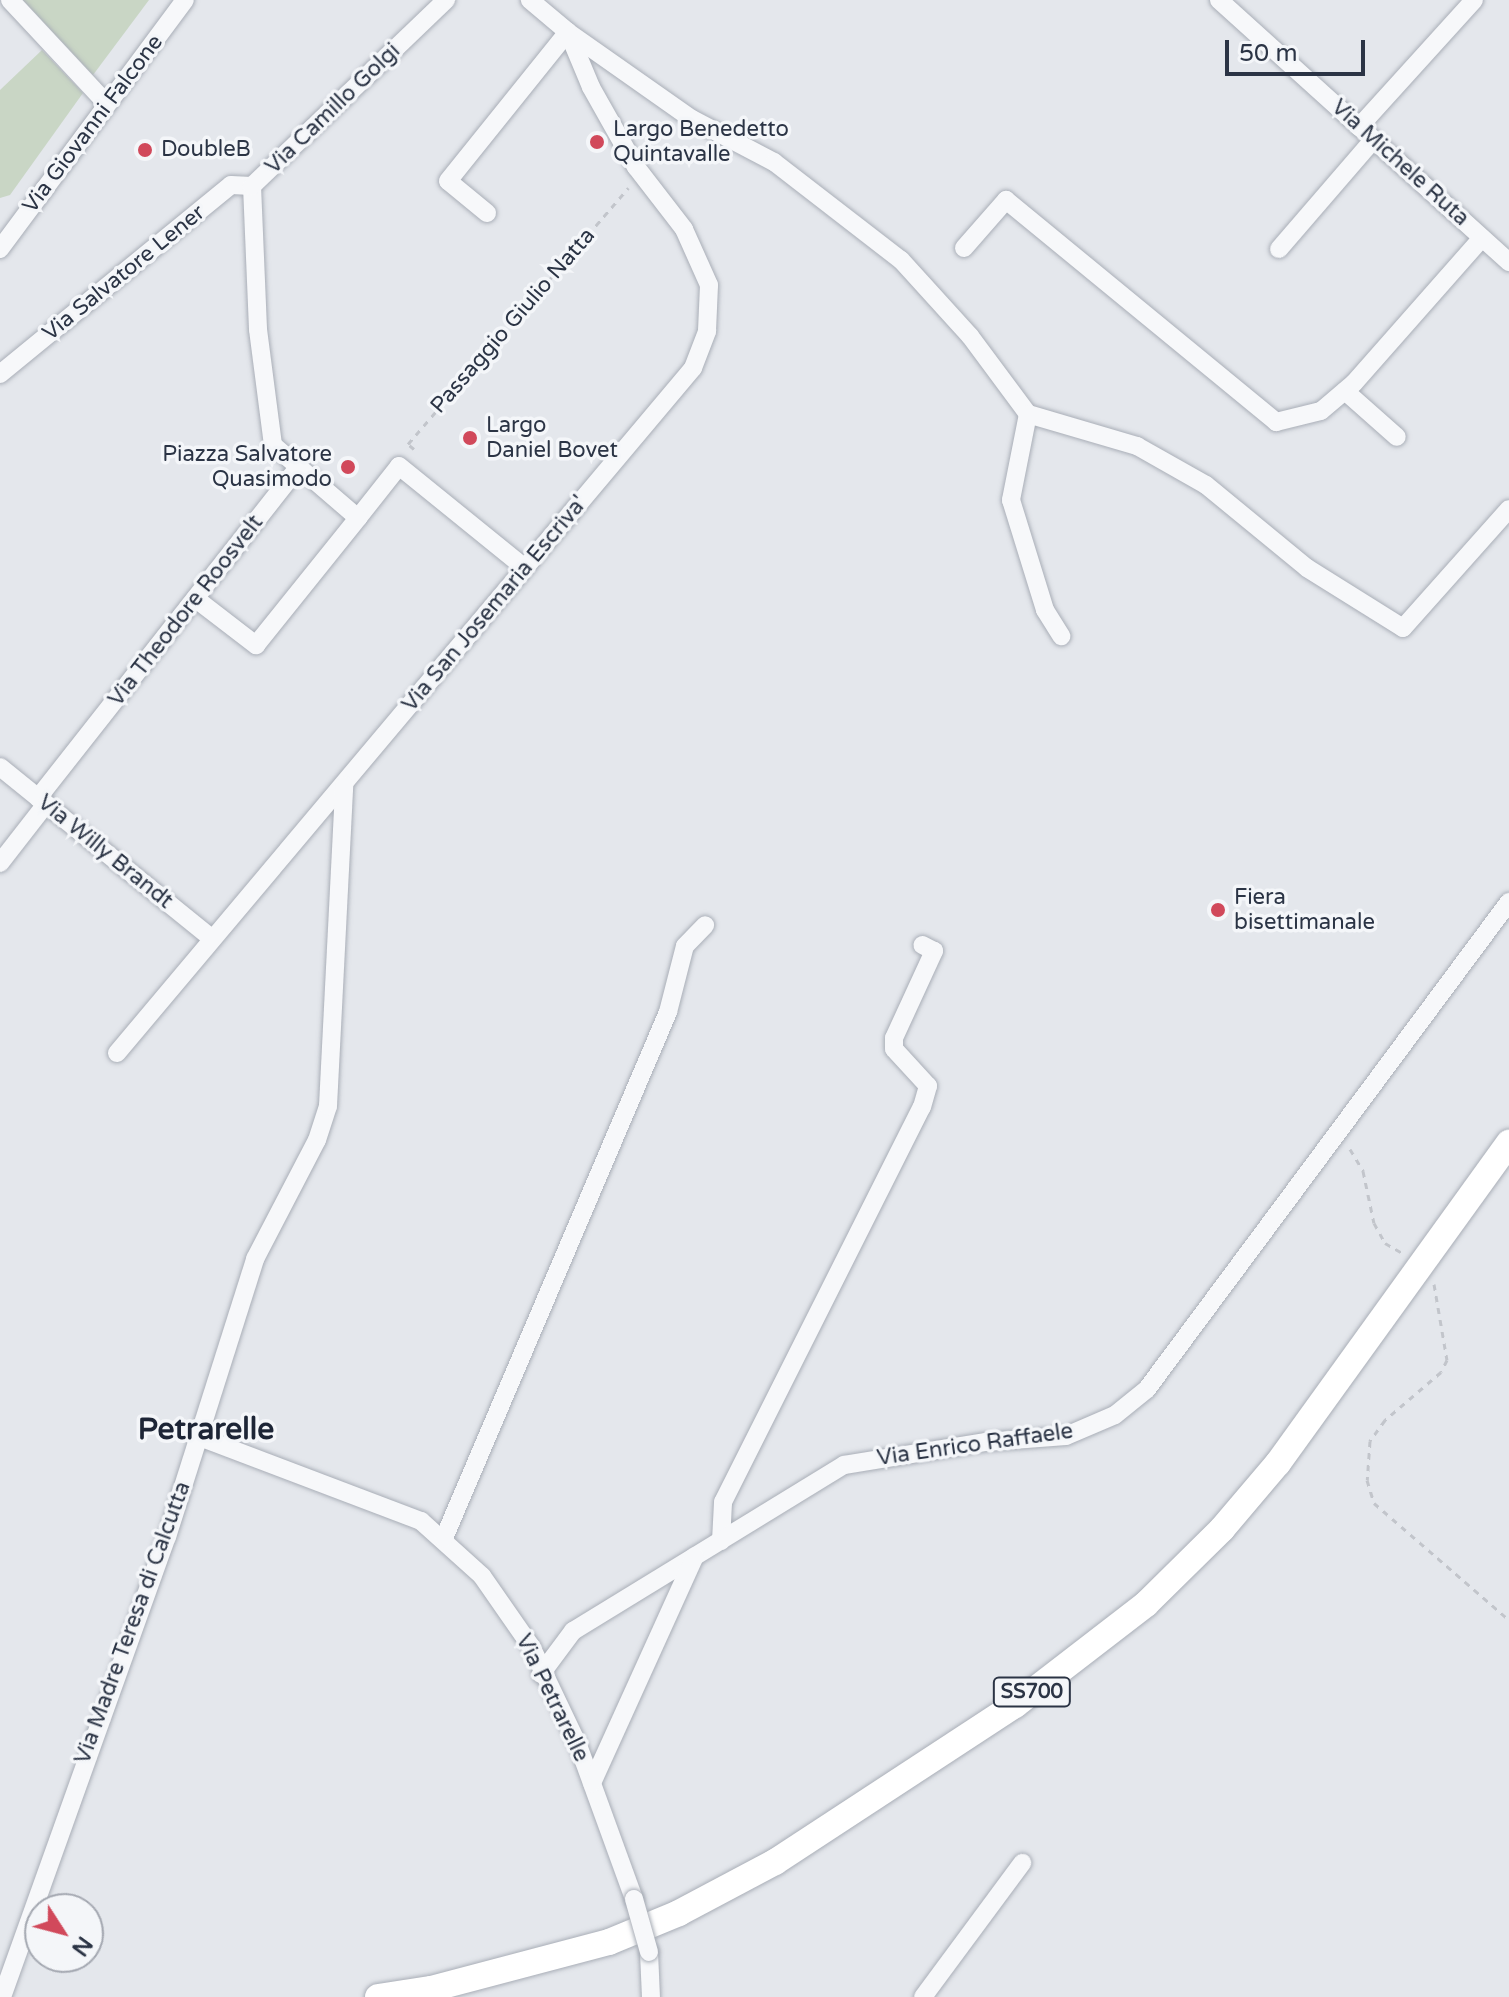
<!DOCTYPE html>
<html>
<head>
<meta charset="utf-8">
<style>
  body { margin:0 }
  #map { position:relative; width:1509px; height:1997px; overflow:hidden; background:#e4e7ec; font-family:"Varela Round",sans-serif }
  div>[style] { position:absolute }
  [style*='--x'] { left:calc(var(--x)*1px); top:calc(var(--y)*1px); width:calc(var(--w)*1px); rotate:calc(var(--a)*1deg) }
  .green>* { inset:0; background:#c9d6c5 }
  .path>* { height:3px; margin-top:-1.5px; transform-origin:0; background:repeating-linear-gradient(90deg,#c2c5cb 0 6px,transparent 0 12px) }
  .roads { filter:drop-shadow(0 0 2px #a9aeb7) drop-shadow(0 0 2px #a9aeb7) }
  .minor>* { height:18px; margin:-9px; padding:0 9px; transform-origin:9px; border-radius:9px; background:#f7f8fa }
  .highway>* { height:26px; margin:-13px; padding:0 13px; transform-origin:13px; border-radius:13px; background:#fff }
  .bridges { filter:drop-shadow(0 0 2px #a9aeb7) drop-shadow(0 0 2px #a9aeb7) }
  .minor-bridge>* { height:18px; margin:-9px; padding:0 9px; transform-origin:9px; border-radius:9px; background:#f7f8fa }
  .dots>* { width:22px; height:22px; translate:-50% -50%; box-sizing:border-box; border:4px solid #f4f6f9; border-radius:50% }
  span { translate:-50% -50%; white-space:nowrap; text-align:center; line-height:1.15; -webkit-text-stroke:7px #f4f6f9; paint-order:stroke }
  .shield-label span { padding:2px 6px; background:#f4f6f9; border:2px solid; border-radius:6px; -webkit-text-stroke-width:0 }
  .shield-label { font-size:20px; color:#2b3445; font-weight:700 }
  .street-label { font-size:22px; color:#2b3445 }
  .poi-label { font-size:22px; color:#2b3445 }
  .left { translate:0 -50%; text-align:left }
  .right { translate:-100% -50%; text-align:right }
  .district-label { font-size:30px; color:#1d2536; font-weight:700 }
  .north { position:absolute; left:24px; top:1893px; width:80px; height:80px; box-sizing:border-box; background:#f4f6f9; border:2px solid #a4a8b1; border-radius:50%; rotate:126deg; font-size:22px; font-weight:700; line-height:32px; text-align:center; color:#2b3445 }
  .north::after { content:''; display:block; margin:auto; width:28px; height:36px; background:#d1495b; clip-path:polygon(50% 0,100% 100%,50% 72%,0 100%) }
  .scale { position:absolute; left:1225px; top:40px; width:140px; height:36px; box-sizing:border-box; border:4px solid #2b3445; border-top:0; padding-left:10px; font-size:24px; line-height:28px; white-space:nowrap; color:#2b3445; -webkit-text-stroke:6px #f4f6f9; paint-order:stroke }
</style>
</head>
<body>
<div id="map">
  <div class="green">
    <i style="clip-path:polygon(23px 0,149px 0,93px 75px)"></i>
    <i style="clip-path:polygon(42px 50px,83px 93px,10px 195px,0 198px,0 90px)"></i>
  </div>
  <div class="path">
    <i style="--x:414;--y:449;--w:8;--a:-140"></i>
    <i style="--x:408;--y:444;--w:338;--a:-49.3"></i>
    <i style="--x:1350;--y:1149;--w:26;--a:59"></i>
    <i style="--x:1363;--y:1171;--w:53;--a:78.1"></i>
    <i style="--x:1374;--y:1223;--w:23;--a:61"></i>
    <i style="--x:1385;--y:1243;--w:22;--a:30"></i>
    <i style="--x:1434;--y:1284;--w:77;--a:80.3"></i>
    <i style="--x:1447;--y:1360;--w:13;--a:117"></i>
    <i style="--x:1441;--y:1372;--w:74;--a:139.4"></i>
    <i style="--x:1385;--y:1420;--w:26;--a:126"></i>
    <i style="--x:1370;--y:1441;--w:39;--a:94"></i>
    <i style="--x:1367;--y:1480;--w:24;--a:73"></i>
    <i style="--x:1374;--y:1503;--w:179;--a:40.9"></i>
  </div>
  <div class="roads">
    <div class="minor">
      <i style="--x:10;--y:0;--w:142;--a:47"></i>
      <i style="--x:1219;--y:0;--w:391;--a:42.1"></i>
      <i style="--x:1359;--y:127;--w:171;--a:-47.8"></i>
      <i style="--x:487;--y:213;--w:50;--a:-140.6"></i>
      <i style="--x:448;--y:181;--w:191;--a:-51.2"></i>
      <i style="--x:568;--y:32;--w:151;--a:35.1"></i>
      <i style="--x:692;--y:119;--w:93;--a:27.7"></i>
      <i style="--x:774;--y:162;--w:160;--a:37.7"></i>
      <i style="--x:901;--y:260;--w:103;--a:47.8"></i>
      <i style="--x:970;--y:336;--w:97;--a:53.4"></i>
      <i style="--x:1028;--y:414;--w:114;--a:16.4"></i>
      <i style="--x:1137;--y:446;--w:79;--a:29.5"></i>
      <i style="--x:1206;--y:485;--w:131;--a:39.4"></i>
      <i style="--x:1307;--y:568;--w:113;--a:32"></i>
      <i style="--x:1403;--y:628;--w:159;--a:-48.3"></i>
      <i style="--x:964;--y:248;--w:64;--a:-48.8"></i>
      <i style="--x:1006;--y:200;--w:350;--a:39.4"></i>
      <i style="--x:1276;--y:422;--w:46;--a:-13.7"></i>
      <i style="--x:1321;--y:411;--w:43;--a:-40.3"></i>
      <i style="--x:1354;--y:383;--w:193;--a:-48.6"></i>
      <i style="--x:0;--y:249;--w:310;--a:-53.4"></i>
      <i style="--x:1279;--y:249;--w:144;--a:-49.2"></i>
      <i style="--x:0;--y:374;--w:298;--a:-39.3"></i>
      <i style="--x:231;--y:185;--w:21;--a:3"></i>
      <i style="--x:1345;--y:391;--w:69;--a:41.5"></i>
      <i style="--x:1028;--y:414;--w:88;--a:101.2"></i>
      <i style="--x:1011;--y:500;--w:115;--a:72.8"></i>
      <i style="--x:1045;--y:610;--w:31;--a:58"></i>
      <i style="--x:358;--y:518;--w:66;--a:-51.7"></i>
      <i style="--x:399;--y:466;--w:162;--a:39"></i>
      <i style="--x:196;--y:599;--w:76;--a:37.5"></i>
      <i style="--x:256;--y:645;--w:163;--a:-51.2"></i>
      <i style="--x:358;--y:518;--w:112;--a:-139.3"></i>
      <i style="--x:273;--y:445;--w:117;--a:-97.4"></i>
      <i style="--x:258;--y:329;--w:143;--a:-92.4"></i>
      <i style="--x:252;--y:186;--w:269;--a:-43.8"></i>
      <i style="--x:0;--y:767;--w:270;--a:39"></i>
      <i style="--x:38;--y:798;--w:420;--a:-51.8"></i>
      <i style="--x:0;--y:863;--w:75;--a:-52.1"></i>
      <i style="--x:117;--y:1053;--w:895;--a:-49.94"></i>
      <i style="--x:693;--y:368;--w:40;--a:-69"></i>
      <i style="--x:707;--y:331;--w:46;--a:-87.5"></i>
      <i style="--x:709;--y:285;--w:61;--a:-114.1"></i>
      <i style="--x:684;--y:229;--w:78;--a:-127.7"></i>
      <i style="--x:636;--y:167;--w:92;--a:-119.4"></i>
      <i style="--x:591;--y:87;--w:60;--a:-112.7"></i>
      <i style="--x:568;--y:32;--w:50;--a:-139.9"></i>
      <i style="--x:197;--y:1436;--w:240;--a:20.8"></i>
      <i style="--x:421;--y:1521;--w:82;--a:42"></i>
      <i style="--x:482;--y:1576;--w:88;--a:55.2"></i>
      <i style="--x:532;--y:1648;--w:107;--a:64.6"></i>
      <i style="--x:578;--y:1745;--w:164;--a:70"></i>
      <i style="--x:444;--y:1538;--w:572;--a:-66.93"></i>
      <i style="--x:668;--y:1012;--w:68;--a:-75.6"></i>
      <i style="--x:685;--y:946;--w:29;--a:-46"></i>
      <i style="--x:721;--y:1541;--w:39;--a:-87"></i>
      <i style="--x:723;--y:1502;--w:442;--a:-63.3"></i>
      <i style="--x:922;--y:1107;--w:22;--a:-74"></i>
      <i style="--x:928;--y:1086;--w:50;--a:-132.6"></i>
      <i style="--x:894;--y:1049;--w:11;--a:-90"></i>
      <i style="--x:894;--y:1038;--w:96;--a:-65.3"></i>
      <i style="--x:934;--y:951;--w:13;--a:-153"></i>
      <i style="--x:541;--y:1674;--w:54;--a:-53.3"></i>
      <i style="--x:573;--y:1631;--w:318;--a:-31.5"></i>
      <i style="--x:844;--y:1465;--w:144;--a:-9.2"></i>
      <i style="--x:986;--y:1442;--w:80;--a:-4.3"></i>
      <i style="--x:1066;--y:1436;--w:53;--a:-23.2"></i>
      <i style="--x:1115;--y:1415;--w:41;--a:-39.1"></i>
      <i style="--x:1147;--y:1389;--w:607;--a:-53.38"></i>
      <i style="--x:592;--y:1783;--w:249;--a:-65.6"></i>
      <i style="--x:649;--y:1952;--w:45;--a:87.5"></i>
      <i style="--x:2;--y:1997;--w:489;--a:-70.3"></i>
      <i style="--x:167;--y:1537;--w:292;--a:-72.4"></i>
      <i style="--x:255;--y:1259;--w:134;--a:-62.5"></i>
      <i style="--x:317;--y:1140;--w:36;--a:-72"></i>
      <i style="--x:328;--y:1106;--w:321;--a:-87.1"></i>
      <i style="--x:923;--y:1997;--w:167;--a:-53.5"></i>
    </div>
    <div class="highway">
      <i style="--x:378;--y:1997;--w:54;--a:-8.6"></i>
      <i style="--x:431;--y:1989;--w:184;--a:-14.8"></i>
      <i style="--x:609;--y:1942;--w:76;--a:-22.5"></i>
      <i style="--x:679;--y:1913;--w:109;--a:-28"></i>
      <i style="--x:775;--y:1862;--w:287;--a:-33.2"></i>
      <i style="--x:1015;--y:1705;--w:165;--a:-37.6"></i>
      <i style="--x:1146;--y:1604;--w:107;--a:-44.6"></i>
      <i style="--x:1222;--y:1529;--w:87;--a:-49.7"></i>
      <i style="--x:1278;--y:1463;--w:395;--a:-54.2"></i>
    </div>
  </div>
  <div class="bridges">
    <div class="minor-bridge">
      <i style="--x:634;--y:1899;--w:55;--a:74.2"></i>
    </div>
  </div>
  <div class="dots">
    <i style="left:597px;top:142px;background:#d1495b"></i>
    <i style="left:145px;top:150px;background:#d1495b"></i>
    <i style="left:470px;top:438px;background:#d1495b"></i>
    <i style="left:348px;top:467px;background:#d1495b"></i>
    <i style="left:1218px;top:910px;background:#d1495b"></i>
  </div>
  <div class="shield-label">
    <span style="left:1032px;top:1692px">SS700</span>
  </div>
  <div class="street-label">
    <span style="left:333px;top:109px;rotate:-44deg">Via Camillo Golgi</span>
    <span style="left:93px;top:124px;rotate:-53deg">Via Giovanni Falcone</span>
    <span style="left:1400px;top:163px;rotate:42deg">Via Michele Ruta</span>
    <span style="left:124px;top:273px;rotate:-39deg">Via Salvatore Lener</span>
    <span style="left:513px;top:321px;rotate:-49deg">Passaggio Giulio Natta</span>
    <span style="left:495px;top:604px;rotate:-50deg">Via San Josemaria Escriva'</span>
    <span style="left:186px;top:611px;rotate:-52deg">Via Theodore Roosvelt</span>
    <span style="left:105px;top:852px;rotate:39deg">Via Willy Brandt</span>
    <span style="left:975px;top:1445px;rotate:-8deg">Via Enrico Raffaele</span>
    <span style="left:133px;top:1623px;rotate:-70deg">Via Madre Teresa di Calcutta</span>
    <span style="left:552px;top:1698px;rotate:64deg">Via Petrarelle</span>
  </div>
  <div class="poi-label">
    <span class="left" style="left:613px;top:142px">Largo Benedetto<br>Quintavalle</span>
    <span class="left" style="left:161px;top:150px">DoubleB</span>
    <span class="left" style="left:486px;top:438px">Largo<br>Daniel Bovet</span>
    <span class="right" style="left:332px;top:467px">Piazza Salvatore<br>Quasimodo</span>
    <span class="left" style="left:1234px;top:910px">Fiera<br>bisettimanale</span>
  </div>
  <div class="district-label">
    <span style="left:206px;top:1430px">Petrarelle</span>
  </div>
  <div class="north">N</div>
  <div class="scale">50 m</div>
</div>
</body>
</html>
